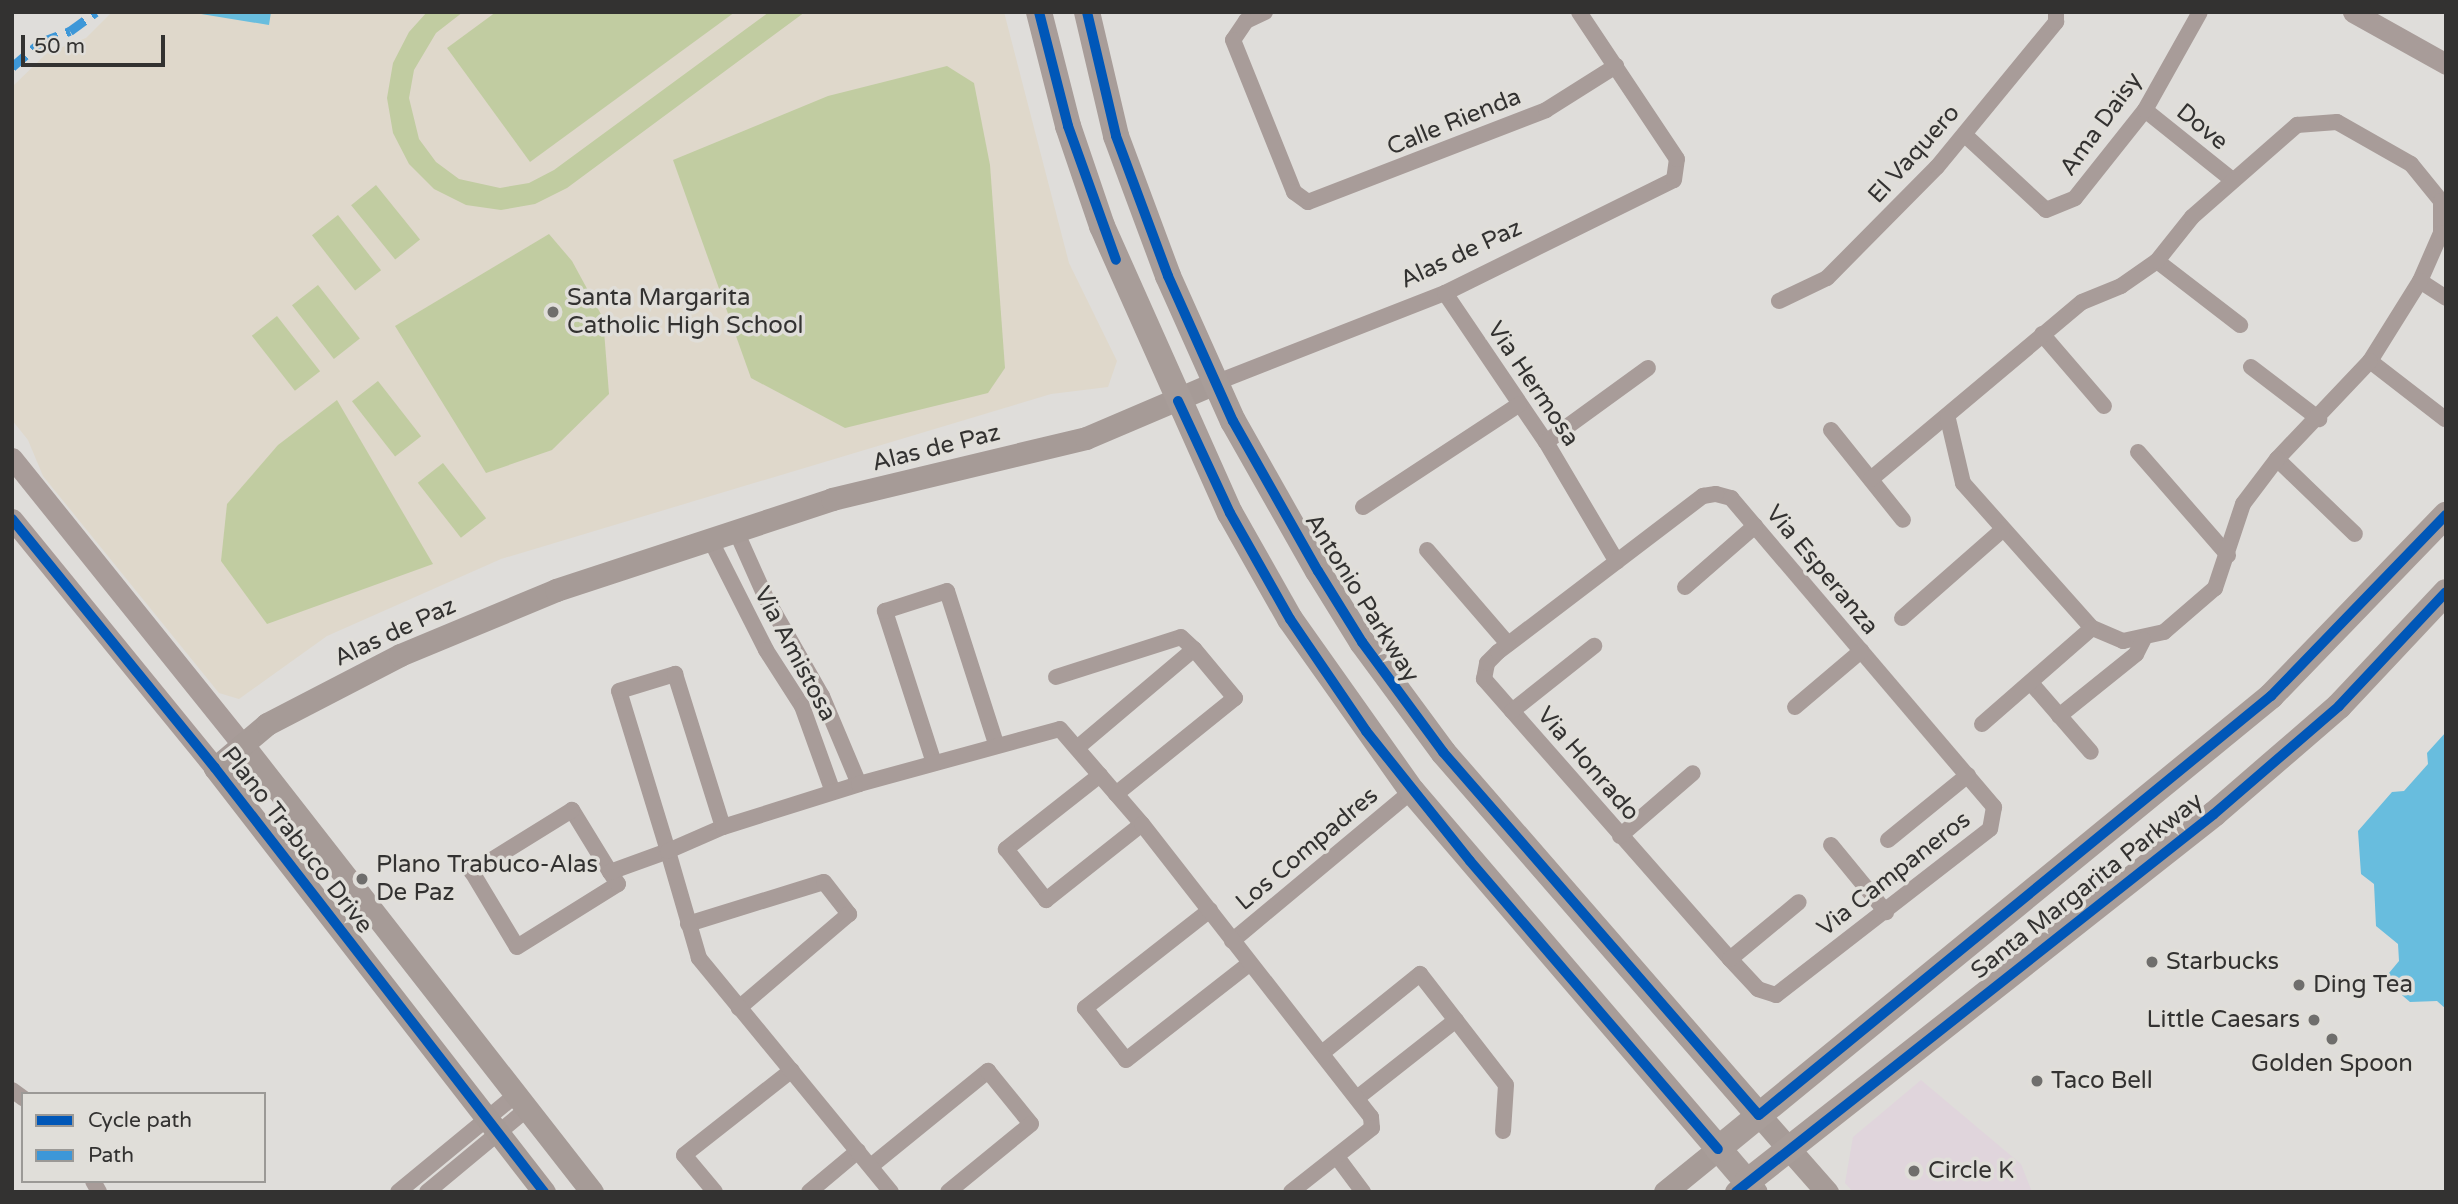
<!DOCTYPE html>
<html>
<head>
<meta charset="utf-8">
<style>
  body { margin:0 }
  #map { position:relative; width:2458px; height:1204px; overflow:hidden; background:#dfddda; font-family:"Varela Round",sans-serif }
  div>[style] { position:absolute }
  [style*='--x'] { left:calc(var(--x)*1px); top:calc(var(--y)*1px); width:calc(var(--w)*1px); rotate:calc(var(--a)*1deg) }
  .commercial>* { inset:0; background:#e0d5dc }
  .education>* { inset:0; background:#dfd8cb }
  .green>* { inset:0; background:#c1cca1; transform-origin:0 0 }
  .water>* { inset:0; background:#68bdde }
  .minor>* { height:16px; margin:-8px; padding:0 8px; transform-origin:8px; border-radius:8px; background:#a89c99 }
  .tertiary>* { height:21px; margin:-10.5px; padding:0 10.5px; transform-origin:10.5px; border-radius:10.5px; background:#a89c99 }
  .secondary>* { height:23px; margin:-11.5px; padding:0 11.5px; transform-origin:11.5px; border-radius:11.5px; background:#a69b97 }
  .primary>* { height:26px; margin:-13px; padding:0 13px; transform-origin:13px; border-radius:13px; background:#a89d99 }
  .quiet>* { height:9px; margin-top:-4.5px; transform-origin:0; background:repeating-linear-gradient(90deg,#3d97d8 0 18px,transparent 0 27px) }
  .cycleway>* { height:10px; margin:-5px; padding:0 5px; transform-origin:5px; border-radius:5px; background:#0057b8 }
  .dots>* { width:19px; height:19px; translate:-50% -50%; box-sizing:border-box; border:4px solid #e0ded9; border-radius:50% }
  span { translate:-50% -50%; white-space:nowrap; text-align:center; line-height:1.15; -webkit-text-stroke:7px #e0ded9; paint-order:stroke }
  .street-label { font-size:24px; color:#333231 }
  .poi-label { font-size:24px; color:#333231 }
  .left { translate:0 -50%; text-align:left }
  .right { translate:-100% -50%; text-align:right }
  .frame { position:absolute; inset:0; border:14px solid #333231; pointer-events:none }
  .legend { position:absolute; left:21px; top:1092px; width:245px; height:91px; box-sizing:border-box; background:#e0ded9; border:2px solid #9b9996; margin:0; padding:9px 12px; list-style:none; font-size:21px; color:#333231 }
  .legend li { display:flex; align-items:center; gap:14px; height:35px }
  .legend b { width:35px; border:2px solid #9b9996 }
  .scale { position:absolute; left:21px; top:35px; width:144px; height:32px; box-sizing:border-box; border:4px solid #333231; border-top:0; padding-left:9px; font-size:21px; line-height:24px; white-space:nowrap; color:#333231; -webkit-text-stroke:5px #e0ded9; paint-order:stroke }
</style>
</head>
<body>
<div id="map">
  <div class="commercial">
    <i style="clip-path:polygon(1921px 1080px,2021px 1164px,2032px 1192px,1853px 1192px,1845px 1183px,1853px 1137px)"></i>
  </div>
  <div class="education">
    <i style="clip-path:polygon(112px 12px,1004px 12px,1069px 263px,1117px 361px,1108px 387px,1051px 394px,501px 559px,327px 636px,239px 699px,219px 693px,43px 476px,28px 440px,12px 420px,12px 87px,47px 53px,86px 38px)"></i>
  </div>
  <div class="green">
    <i style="clip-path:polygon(427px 12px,463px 12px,436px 33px,414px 70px,409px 98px,419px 139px,436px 162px,459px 179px,500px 188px,529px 183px,554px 170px,769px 12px,805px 12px,567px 188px,535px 204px,501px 210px,466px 205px,434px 189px,409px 164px,393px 133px,387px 98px,393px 63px,409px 32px)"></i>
    <i style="clip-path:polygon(496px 12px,735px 12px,530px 162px,447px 48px)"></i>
    <i style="clip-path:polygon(947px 66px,974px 83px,990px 165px,1005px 368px,988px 393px,845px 428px,751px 378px,673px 160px,828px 96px)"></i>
    <i style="left:376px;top:185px;width:70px;height:32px;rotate:51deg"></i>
    <i style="left:338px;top:215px;width:70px;height:33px;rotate:52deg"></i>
    <i style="clip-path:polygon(549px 234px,572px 261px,603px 318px,609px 394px,552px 450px,486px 473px,395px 326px)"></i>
    <i style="left:318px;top:285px;width:68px;height:33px;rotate:52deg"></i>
    <i style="left:277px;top:316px;width:70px;height:32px;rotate:52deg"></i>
    <i style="left:378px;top:381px;width:70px;height:33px;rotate:52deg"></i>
    <i style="clip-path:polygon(337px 400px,433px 564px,267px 624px,221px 561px,227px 504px,278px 445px)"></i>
    <i style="left:443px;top:463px;width:70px;height:32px;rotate:52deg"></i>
  </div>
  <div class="water">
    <i style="clip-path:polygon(189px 12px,271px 12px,269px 25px)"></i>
    <i style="clip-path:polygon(2446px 732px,2446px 1009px,2437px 1001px,2410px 1002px,2390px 985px,2389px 973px,2399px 961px,2398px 944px,2376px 926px,2374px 884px,2361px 874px,2358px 831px,2392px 792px,2404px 791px,2428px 764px,2427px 753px)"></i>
  </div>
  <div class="minor">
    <i style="--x:1265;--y:12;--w:21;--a:155"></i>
    <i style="--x:1246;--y:21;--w:23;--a:124"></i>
    <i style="--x:1233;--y:40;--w:164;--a:68.1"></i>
    <i style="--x:1294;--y:192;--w:17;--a:36"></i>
    <i style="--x:1308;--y:202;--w:255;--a:-21.1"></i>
    <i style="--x:1546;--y:110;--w:83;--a:-32.2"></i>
    <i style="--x:2145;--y:110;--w:110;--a:38.7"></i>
    <i style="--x:1965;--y:135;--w:110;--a:42.8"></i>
    <i style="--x:2046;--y:210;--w:31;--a:-22"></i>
    <i style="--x:2075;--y:198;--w:112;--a:-51.5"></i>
    <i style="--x:2145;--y:110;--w:112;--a:-60.7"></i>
    <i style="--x:2157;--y:261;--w:105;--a:37.6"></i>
    <i style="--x:2420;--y:281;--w:31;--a:33"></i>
    <i style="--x:1445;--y:293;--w:180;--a:55.9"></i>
    <i style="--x:1546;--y:442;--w:139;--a:59.4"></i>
    <i style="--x:1779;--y:301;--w:53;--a:-25.6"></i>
    <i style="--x:1827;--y:278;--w:156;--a:-45.3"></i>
    <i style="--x:1937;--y:167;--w:188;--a:-50.6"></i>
    <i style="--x:2056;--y:22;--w:10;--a:-90"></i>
    <i style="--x:2042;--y:334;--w:95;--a:49.3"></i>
    <i style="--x:2370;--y:361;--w:95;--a:37.7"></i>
    <i style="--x:2251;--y:367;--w:86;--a:37.4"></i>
    <i style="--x:1215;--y:383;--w:247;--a:-21.4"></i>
    <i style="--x:1445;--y:293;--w:255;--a:-26.3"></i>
    <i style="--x:1674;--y:180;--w:21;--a:-82"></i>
    <i style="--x:1677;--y:159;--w:177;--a:-123.7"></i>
    <i style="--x:1831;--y:430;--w:115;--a:51.3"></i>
    <i style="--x:1546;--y:442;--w:126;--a:-36"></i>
    <i style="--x:2138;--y:452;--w:137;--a:48.9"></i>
    <i style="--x:2277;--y:459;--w:108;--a:43.9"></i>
    <i style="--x:1871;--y:479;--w:275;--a:-40"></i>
    <i style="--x:2082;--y:302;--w:42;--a:-22.3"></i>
    <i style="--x:2121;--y:286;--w:44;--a:-34.8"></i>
    <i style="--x:2157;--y:261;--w:56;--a:-51.5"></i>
    <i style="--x:2192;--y:217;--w:140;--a:-41.2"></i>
    <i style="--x:2297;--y:125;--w:40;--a:-4.3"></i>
    <i style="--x:2337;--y:122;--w:85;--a:29.6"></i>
    <i style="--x:2411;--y:164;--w:48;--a:51"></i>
    <i style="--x:2441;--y:201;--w:32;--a:90"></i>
    <i style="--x:2441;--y:233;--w:52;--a:113.6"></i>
    <i style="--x:2420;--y:281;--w:94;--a:122"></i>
    <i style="--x:2370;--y:361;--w:135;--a:133.5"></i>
    <i style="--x:2277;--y:459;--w:56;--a:127.1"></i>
    <i style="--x:2243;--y:504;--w:89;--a:108.4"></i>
    <i style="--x:2215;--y:588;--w:67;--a:139.2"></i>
    <i style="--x:2164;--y:632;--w:42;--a:167.6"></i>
    <i style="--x:2123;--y:641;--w:34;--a:-157"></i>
    <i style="--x:2092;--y:628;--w:194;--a:-131.7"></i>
    <i style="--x:1963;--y:483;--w:66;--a:-103.2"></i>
    <i style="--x:1716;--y:494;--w:16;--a:15"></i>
    <i style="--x:1731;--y:498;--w:406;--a:49.6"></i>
    <i style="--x:1994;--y:807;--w:22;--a:100"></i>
    <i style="--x:1990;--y:829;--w:271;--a:142.2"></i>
    <i style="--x:1776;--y:995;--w:19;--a:-162"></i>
    <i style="--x:1758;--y:989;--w:41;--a:-133"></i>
    <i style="--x:1730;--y:959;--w:373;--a:-131.3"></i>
    <i style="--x:1484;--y:679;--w:16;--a:-79"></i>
    <i style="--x:1487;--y:663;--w:16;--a:-45"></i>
    <i style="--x:1498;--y:652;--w:258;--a:-37.3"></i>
    <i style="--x:1703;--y:496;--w:13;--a:-9"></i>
    <i style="--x:1363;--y:507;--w:186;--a:-33.3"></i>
    <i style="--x:736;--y:531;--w:73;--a:65.9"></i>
    <i style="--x:766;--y:598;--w:113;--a:60.3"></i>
    <i style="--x:822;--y:696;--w:95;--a:67.2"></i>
    <i style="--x:710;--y:539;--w:124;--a:63.2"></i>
    <i style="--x:766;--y:650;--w:67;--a:57.3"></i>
    <i style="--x:802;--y:706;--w:91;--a:70.2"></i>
    <i style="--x:1427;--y:550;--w:124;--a:49.2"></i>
    <i style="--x:1685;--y:587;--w:93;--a:-41.1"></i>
    <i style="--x:1902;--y:618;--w:133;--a:-41.3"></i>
    <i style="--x:1056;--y:677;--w:131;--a:-17.7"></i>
    <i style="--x:1181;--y:637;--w:18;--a:43"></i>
    <i style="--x:2031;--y:683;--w:91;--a:49"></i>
    <i style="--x:1795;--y:707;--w:87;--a:-40.3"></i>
    <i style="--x:1512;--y:711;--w:105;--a:-38.4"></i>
    <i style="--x:2059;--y:716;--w:99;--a:-38.8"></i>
    <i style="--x:2136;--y:654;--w:16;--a:-63"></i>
    <i style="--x:1982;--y:724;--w:146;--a:-41.1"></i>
    <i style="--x:1077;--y:748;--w:153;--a:-40.2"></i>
    <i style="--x:1194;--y:649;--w:64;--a:50.1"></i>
    <i style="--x:1235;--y:698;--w:153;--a:141.1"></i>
    <i style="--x:934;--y:763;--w:160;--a:-107.9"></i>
    <i style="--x:885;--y:611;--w:65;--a:-17.9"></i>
    <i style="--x:947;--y:591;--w:161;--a:72.2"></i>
    <i style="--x:1100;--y:775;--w:120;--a:141.8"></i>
    <i style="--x:1006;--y:849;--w:65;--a:51.9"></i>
    <i style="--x:1046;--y:900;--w:122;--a:-38.4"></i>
    <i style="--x:1620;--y:836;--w:96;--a:-40.8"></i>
    <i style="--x:1888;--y:840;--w:103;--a:-39.1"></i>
    <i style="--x:1831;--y:845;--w:87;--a:50.6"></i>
    <i style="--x:610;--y:872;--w:73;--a:-121.5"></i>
    <i style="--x:572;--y:810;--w:118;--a:148.2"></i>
    <i style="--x:472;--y:872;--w:87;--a:59"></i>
    <i style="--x:517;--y:947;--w:119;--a:-32"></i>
    <i style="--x:618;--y:884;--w:14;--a:-124"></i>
    <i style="--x:610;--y:872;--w:62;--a:-19.9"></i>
    <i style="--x:668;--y:851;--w:167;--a:-107"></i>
    <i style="--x:619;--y:691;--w:59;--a:-16.9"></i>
    <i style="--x:675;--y:674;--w:160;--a:72.6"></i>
    <i style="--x:1210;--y:910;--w:159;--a:141.9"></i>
    <i style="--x:1085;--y:1008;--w:66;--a:51.7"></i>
    <i style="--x:1126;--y:1060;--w:157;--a:-38"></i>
    <i style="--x:688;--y:924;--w:142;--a:-17.2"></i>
    <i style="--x:824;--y:882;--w:41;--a:52"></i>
    <i style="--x:849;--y:914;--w:145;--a:139.5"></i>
    <i style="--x:1232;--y:941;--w:234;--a:-39.8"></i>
    <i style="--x:1730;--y:959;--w:89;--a:-39.6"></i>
    <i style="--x:1322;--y:1053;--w:126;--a:-38.9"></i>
    <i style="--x:1420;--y:974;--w:140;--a:52.2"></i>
    <i style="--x:1506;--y:1085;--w:46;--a:93.7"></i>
    <i style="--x:12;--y:1090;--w:14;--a:36"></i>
    <i style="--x:1357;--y:1098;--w:126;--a:-38.2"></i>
    <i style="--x:1337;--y:1157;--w:44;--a:53.4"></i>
    <i style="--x:871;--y:1166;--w:151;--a:-39.1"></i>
    <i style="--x:988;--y:1071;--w:68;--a:50.9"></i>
    <i style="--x:1031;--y:1124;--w:107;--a:140.7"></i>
    <i style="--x:93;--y:1181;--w:13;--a:61"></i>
    <i style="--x:398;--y:1192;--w:154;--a:-39.5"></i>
    <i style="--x:427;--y:1192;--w:131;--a:-39.7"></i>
    <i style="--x:715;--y:1192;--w:48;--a:-130"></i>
    <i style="--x:684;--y:1155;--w:137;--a:-38.2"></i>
    <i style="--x:809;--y:1192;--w:64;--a:-39.9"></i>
    <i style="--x:891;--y:1192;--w:303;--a:-129.4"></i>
    <i style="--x:699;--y:958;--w:111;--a:-106.2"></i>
    <i style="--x:668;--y:851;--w:60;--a:-23.6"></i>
    <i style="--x:723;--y:827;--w:143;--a:-17.5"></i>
    <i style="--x:859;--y:784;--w:208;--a:-15.3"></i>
    <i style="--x:1060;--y:729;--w:125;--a:49.2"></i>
    <i style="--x:1142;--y:824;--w:372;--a:52"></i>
    <i style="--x:1371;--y:1117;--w:11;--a:85"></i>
    <i style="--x:1372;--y:1128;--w:103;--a:141.7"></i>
  </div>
  <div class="tertiary">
    <i style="--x:2353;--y:12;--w:107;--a:29.2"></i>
    <i style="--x:12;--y:458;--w:368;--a:51.2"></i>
    <i style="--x:12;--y:519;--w:321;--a:50.8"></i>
  </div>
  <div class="secondary">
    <i style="--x:243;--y:745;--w:567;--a:52.02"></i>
    <i style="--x:1759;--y:1115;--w:103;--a:48.6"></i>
    <i style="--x:544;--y:1192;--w:537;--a:-127.81"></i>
    <i style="--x:215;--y:768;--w:68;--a:-40.2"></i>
    <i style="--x:267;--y:724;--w:150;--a:-27.4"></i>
    <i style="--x:400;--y:655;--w:169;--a:-22.6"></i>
    <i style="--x:556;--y:590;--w:291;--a:-18.2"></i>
    <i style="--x:832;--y:499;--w:261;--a:-13.5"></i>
    <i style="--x:1086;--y:438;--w:140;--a:-23.1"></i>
    <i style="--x:1665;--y:1192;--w:68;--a:-39.1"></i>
    <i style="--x:1736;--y:1192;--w:15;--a:-42"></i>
    <i style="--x:1747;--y:1182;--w:13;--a:48"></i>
  </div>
  <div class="primary">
    <i style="--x:1039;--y:12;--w:118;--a:75.7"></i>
    <i style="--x:1068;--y:126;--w:106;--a:71.2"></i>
    <i style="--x:1102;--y:226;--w:314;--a:66"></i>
    <i style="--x:1230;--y:513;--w:122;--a:60.5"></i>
    <i style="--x:1290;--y:619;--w:211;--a:54.7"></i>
    <i style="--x:1412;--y:791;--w:515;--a:49.41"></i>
    <i style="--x:1747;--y:1182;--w:595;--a:-38.24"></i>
    <i style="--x:2214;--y:814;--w:165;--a:-40.8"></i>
    <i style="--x:2339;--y:706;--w:156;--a:-46.8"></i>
    <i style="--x:1087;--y:12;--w:127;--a:76.8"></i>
    <i style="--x:1116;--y:136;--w:149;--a:69.6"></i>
    <i style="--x:1168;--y:276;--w:159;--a:65.9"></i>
    <i style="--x:1233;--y:421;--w:172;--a:60.5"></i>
    <i style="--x:1318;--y:571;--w:84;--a:58.2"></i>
    <i style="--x:1362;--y:642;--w:137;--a:53.6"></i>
    <i style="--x:1443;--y:752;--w:481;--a:49"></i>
    <i style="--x:1718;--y:1149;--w:715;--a:-39.32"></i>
    <i style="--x:2271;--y:696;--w:252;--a:-46"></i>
  </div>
  <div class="quiet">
    <i style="--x:12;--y:67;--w:38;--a:-41"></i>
    <i style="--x:41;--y:42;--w:31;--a:-21"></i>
    <i style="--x:70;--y:31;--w:32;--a:-36"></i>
  </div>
  <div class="cycleway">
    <i style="--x:1039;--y:12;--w:118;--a:75.7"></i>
    <i style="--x:1068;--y:126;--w:142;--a:70.3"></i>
    <i style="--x:1087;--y:12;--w:127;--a:76.8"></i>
    <i style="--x:1116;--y:136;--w:149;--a:69.6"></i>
    <i style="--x:1168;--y:276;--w:159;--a:65.9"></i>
    <i style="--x:1233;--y:421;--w:172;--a:60.5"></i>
    <i style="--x:1318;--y:571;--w:84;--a:58.2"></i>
    <i style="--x:1362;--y:642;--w:137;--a:53.6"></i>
    <i style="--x:1443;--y:752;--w:481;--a:49"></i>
    <i style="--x:1759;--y:1115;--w:662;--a:-39.3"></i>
    <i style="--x:2271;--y:696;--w:252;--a:-46"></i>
    <i style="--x:1178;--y:401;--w:123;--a:65.1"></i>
    <i style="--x:1230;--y:513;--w:122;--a:60.5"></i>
    <i style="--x:1290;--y:619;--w:135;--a:55.8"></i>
    <i style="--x:1366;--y:731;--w:166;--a:51.3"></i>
    <i style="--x:1470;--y:861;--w:380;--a:49.3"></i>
    <i style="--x:12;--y:519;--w:321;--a:50.8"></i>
    <i style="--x:215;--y:768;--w:537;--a:52.19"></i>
    <i style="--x:1736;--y:1192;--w:609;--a:-38.34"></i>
    <i style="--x:2214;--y:814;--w:165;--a:-40.8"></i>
    <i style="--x:2339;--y:706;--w:156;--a:-46.8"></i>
  </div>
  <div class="dots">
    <i style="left:553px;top:312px;background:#6f6e6c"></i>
    <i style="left:362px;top:879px;background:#6f6e6c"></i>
    <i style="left:2152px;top:962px;background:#6f6e6c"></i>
    <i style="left:2299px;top:985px;background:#6f6e6c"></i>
    <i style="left:2314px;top:1020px;background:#6f6e6c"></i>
    <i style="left:2332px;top:1039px;background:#6f6e6c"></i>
    <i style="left:2037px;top:1081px;background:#6f6e6c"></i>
    <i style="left:1914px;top:1171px;background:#6f6e6c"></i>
  </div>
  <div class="street-label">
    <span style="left:1454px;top:122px;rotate:-22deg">Calle Rienda</span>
    <span style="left:2101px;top:124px;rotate:-54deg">Ama Daisy</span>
    <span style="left:2202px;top:127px;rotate:39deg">Dove</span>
    <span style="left:1914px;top:154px;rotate:-48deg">El Vaquero</span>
    <span style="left:1461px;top:254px;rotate:-25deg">Alas de Paz</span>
    <span style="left:1533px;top:384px;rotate:56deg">Via Hermosa</span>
    <span style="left:936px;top:448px;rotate:-14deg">Alas de Paz</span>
    <span style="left:1822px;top:570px;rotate:50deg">Via Esperanza</span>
    <span style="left:1362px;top:598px;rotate:58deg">Antonio Parkway</span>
    <span style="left:395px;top:632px;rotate:-25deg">Alas de Paz</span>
    <span style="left:795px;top:654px;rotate:62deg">Via Amistosa</span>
    <span style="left:1588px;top:764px;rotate:49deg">Via Honrado</span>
    <span style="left:297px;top:840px;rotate:52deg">Plano Trabuco Drive</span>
    <span style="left:1307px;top:849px;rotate:-40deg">Los Compadres</span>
    <span style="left:1894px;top:874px;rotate:-38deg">Via Campaneros</span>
    <span style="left:2087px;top:886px;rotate:-38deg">Santa Margarita Parkway</span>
  </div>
  <div class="poi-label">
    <span class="left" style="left:567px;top:312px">Santa Margarita<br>Catholic High School</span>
    <span class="left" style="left:376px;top:879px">Plano Trabuco-Alas<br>De Paz</span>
    <span class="left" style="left:2166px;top:962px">Starbucks</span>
    <span class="left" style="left:2313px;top:985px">Ding Tea</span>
    <span class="right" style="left:2300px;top:1020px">Little Caesars</span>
    <span style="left:2332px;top:1064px">Golden Spoon</span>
    <span class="left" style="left:2051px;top:1081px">Taco Bell</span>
    <span class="left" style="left:1928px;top:1171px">Circle K</span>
  </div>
  <div class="frame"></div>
  <ul class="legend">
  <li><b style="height:9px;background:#0057b8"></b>Cycle path</li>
  <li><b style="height:9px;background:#3d97d8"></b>Path</li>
  </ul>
  <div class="scale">50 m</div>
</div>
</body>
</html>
